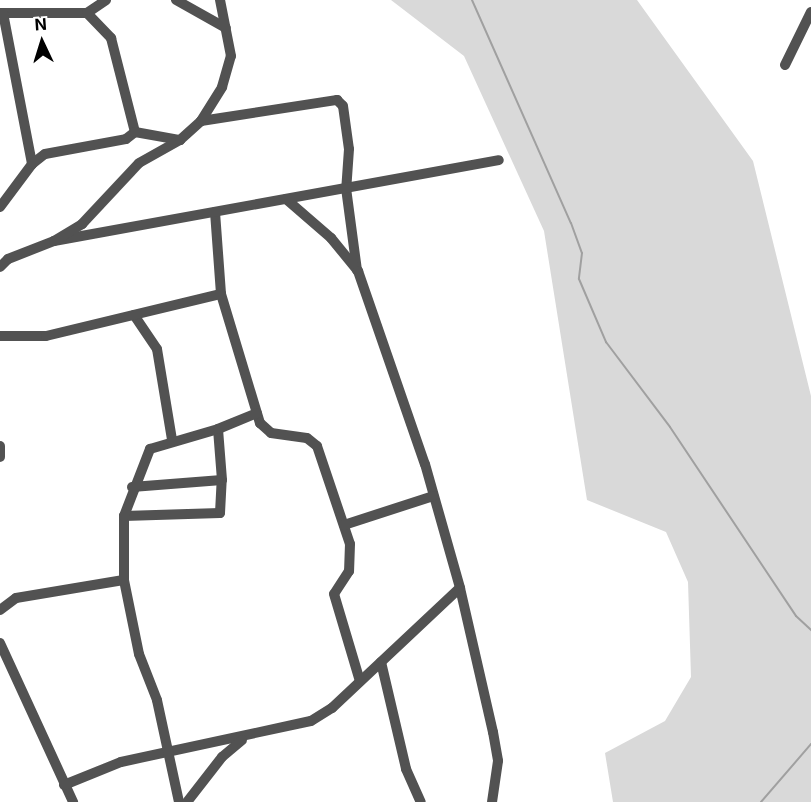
<!DOCTYPE html>
<html>
<head>
<meta charset="utf-8">
<style>
  body { margin:0 }
  #map { position:relative; width:811px; height:802px; overflow:hidden; background:#fff; font-family:Inter,sans-serif }
  div>[style] { position:absolute }
  [style*='--x'] { left:calc(var(--x)*1px); top:calc(var(--y)*1px); width:calc(var(--w)*1px); rotate:calc(var(--a)*1deg) }
  .green>* { inset:0; background:#d9d9d9 }
  .stream>* { height:2px; margin:-1px; padding:0 1px; transform-origin:1px; border-radius:1px; background:#a0a0a0 }
  .minor>* { height:10px; margin:-5px; padding:0 5px; transform-origin:5px; border-radius:5px; background:#525252 }
  span { translate:-50% -50%; white-space:nowrap; text-align:center; line-height:1.15; -webkit-text-stroke:6px #fff; paint-order:stroke }
  .north { position:absolute; left:12px; top:12px; width:60px; height:60px; -webkit-text-stroke:4px #fff; paint-order:stroke; rotate:356deg; font-size:16px; font-weight:700; line-height:24px; text-align:center; color:#000 }
  .north::after { content:''; display:block; margin:auto; width:21px; height:27px; background:#000; clip-path:polygon(50% 0,100% 100%,50% 72%,0 100%) }
</style>
</head>
<body>
<div id="map">
  <div class="green">
    <i style="clip-path:polygon(391px 0,637px 0,753px 161px,811px 396px,811px 802px,613px 802px,605px 753px,665px 721px,691px 677px,688px 582px,666px 532px,587px 500px,544px 231px,464px 56px)"></i>
  </div>
  <div class="stream">
    <i style="--x:472;--y:0;--w:244;--a:66.1"></i>
    <i style="--x:571;--y:223;--w:32;--a:70"></i>
    <i style="--x:582;--y:253;--w:26;--a:97"></i>
    <i style="--x:579;--y:279;--w:69;--a:66.8"></i>
    <i style="--x:606;--y:342;--w:106;--a:53"></i>
    <i style="--x:670;--y:427;--w:227;--a:56.3"></i>
    <i style="--x:796;--y:616;--w:21;--a:43"></i>
    <i style="--x:761;--y:802;--w:77;--a:-49.2"></i>
  </div>
  <div class="minor">
    <i style="--x:176;--y:0;--w:57;--a:29.2"></i>
    <i style="--x:0;--y:13;--w:87;--a:0"></i>
    <i style="--x:87;--y:13;--w:23;--a:-34"></i>
    <i style="--x:3;--y:13;--w:154;--a:79.1"></i>
    <i style="--x:87;--y:13;--w:35;--a:46"></i>
    <i style="--x:111;--y:38;--w:97;--a:75.7"></i>
    <i style="--x:785;--y:65;--w:59;--a:-63.9"></i>
    <i style="--x:201;--y:121;--w:138;--a:-8.8"></i>
    <i style="--x:337;--y:100;--w:8;--a:45"></i>
    <i style="--x:343;--y:106;--w:43;--a:82.1"></i>
    <i style="--x:349;--y:149;--w:39;--a:94"></i>
    <i style="--x:346;--y:188;--w:83;--a:82.4"></i>
    <i style="--x:286;--y:199;--w:60;--a:40.9"></i>
    <i style="--x:331;--y:238;--w:43;--a:50.7"></i>
    <i style="--x:358;--y:271;--w:204;--a:70.9"></i>
    <i style="--x:425;--y:464;--w:129;--a:74.2"></i>
    <i style="--x:460;--y:588;--w:148;--a:77.1"></i>
    <i style="--x:493;--y:732;--w:29;--a:80"></i>
    <i style="--x:498;--y:761;--w:41;--a:98.3"></i>
    <i style="--x:0;--y:207;--w:54;--a:-53.3"></i>
    <i style="--x:32;--y:164;--w:16;--a:-38"></i>
    <i style="--x:45;--y:154;--w:82;--a:-10.5"></i>
    <i style="--x:126;--y:139;--w:11;--a:-38"></i>
    <i style="--x:135;--y:132;--w:46;--a:10.1"></i>
    <i style="--x:215;--y:212;--w:82;--a:85.8"></i>
    <i style="--x:221;--y:294;--w:135;--a:73.2"></i>
    <i style="--x:260;--y:423;--w:15;--a:42"></i>
    <i style="--x:271;--y:433;--w:36;--a:8"></i>
    <i style="--x:307;--y:438;--w:13;--a:39"></i>
    <i style="--x:317;--y:446;--w:103;--a:71.4"></i>
    <i style="--x:350;--y:544;--w:27;--a:92"></i>
    <i style="--x:349;--y:571;--w:27;--a:123"></i>
    <i style="--x:334;--y:594;--w:91;--a:73.4"></i>
    <i style="--x:54;--y:241;--w:452;--a:-10.3"></i>
    <i style="--x:0;--y:267;--w:11;--a:-45"></i>
    <i style="--x:8;--y:259;--w:49;--a:-21.4"></i>
    <i style="--x:54;--y:241;--w:33;--a:-31"></i>
    <i style="--x:82;--y:224;--w:83;--a:-46.9"></i>
    <i style="--x:139;--y:163;--w:47;--a:-29.3"></i>
    <i style="--x:180;--y:140;--w:28;--a:-42"></i>
    <i style="--x:201;--y:121;--w:40;--a:-58"></i>
    <i style="--x:222;--y:87;--w:32;--a:-74"></i>
    <i style="--x:231;--y:56;--w:57;--a:-101.1"></i>
    <i style="--x:134;--y:315;--w:41;--a:55.9"></i>
    <i style="--x:157;--y:349;--w:92;--a:80.6"></i>
    <i style="--x:0;--y:336;--w:46;--a:0"></i>
    <i style="--x:46;--y:336;--w:180;--a:-13.5"></i>
    <i style="--x:0;--y:446;--w:11;--a:90"></i>
    <i style="--x:132;--y:487;--w:90;--a:-4.4"></i>
    <i style="--x:124;--y:516;--w:96;--a:-1.8"></i>
    <i style="--x:220;--y:513;--w:33;--a:-87"></i>
    <i style="--x:222;--y:480;--w:51;--a:-94.5"></i>
    <i style="--x:344;--y:525;--w:94;--a:-18"></i>
    <i style="--x:0;--y:610;--w:20;--a:-37"></i>
    <i style="--x:16;--y:598;--w:109;--a:-9.5"></i>
    <i style="--x:0;--y:643;--w:175;--a:65.3"></i>
    <i style="--x:381;--y:662;--w:110;--a:76.8"></i>
    <i style="--x:406;--y:769;--w:36;--a:66"></i>
    <i style="--x:64;--y:785;--w:61;--a:-22"></i>
    <i style="--x:121;--y:762;--w:194;--a:-12.2"></i>
    <i style="--x:311;--y:721;--w:25;--a:-32"></i>
    <i style="--x:332;--y:708;--w:175;--a:-43.2"></i>
    <i style="--x:179;--y:802;--w:104;--a:-102.2"></i>
    <i style="--x:157;--y:700;--w:49;--a:-111.4"></i>
    <i style="--x:139;--y:654;--w:76;--a:-101.5"></i>
    <i style="--x:124;--y:580;--w:64;--a:-90"></i>
    <i style="--x:124;--y:516;--w:72;--a:-68.8"></i>
    <i style="--x:150;--y:449;--w:71;--a:-16.4"></i>
    <i style="--x:218;--y:429;--w:42;--a:-22.3"></i>
    <i style="--x:187;--y:802;--w:57;--a:-52.1"></i>
    <i style="--x:222;--y:757;--w:26;--a:-40"></i>
  </div>
  <div class="north">N</div>
</div>
</body>
</html>
